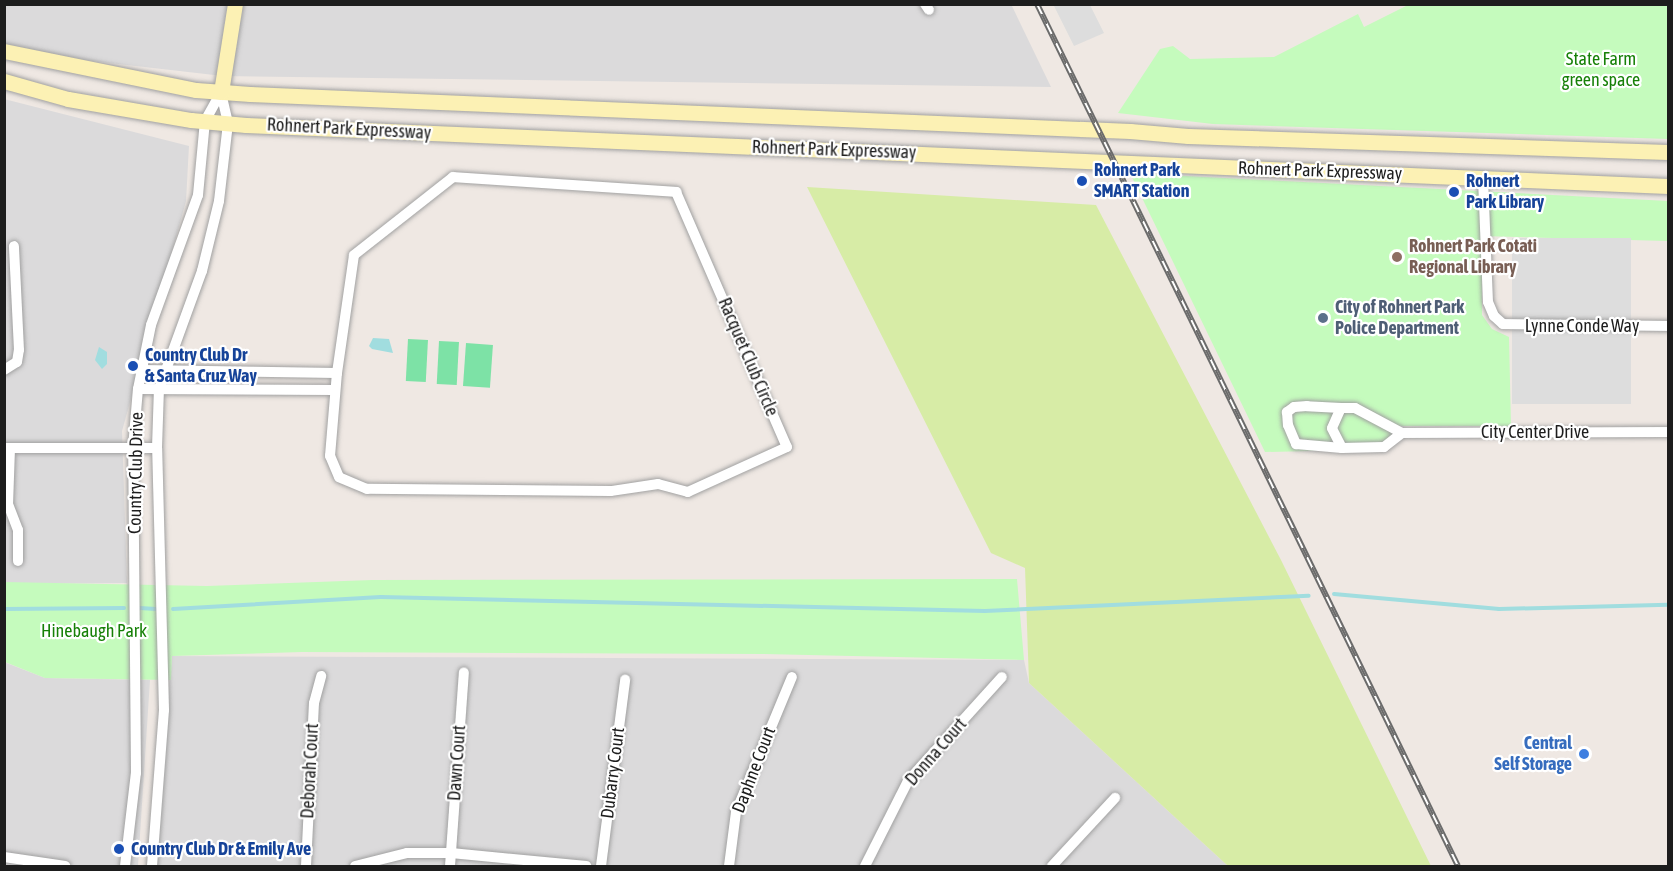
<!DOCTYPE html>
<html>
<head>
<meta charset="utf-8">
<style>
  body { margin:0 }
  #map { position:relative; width:1673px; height:871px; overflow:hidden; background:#efe8e3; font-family:"Asap Condensed",sans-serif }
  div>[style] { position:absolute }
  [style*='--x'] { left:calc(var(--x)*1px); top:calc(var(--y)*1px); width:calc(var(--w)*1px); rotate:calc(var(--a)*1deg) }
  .residential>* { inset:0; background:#dbdadb }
  .grass>* { inset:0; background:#d7eca6 }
  .park>* { inset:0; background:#c5fbbd }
  .pitch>* { inset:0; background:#7de2a6; transform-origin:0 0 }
  .parking>* { inset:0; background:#ddd; transform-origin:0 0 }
  .water>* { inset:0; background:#a1dddf }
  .stream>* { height:4px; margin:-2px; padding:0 2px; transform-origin:2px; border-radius:2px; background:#a1dddf }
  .roads { filter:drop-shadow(0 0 2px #a1a1a1) drop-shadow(0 0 2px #a1a1a1) }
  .street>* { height:10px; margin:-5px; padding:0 5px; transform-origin:5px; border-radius:5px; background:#fff }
  .secondary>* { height:15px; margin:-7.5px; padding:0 7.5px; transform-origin:7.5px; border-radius:7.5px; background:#fcf1b4 }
  .rail>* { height:6px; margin-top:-3px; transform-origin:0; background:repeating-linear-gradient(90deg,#fff 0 11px,#6b6b6b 0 22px); box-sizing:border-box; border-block:2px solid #6b6b6b }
  .dots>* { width:16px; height:16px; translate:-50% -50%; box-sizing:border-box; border:3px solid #fff; border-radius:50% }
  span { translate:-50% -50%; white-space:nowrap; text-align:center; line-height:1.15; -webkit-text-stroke:4.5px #fff; paint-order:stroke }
  .park-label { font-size:18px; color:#168007 }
  .street-label { font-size:18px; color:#1d1d1d }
  .transit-label { font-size:18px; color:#164399; font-weight:700 }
  .left { translate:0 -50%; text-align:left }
  .education-label { font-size:18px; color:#785e54; font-weight:700 }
  .service-label { font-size:18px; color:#4e5e75; font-weight:700 }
  .shop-label { font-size:18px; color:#366cbe; font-weight:700 }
  .right { translate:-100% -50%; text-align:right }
  .frame { position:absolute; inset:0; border:6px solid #1d1d1d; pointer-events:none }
</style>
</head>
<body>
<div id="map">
  <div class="residential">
    <i style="clip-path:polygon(5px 4px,1011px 4px,1051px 87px,223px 76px,5px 51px)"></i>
    <i style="clip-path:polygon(4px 99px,189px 146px,186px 201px,122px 431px,127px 583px,5px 584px)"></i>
    <i style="clip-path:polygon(172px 656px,1024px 660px,1029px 683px,1228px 866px,152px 866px)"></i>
    <i style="clip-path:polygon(4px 662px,45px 678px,150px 680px,138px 866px,5px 866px)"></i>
  </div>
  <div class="grass">
    <i style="clip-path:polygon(807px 187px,1096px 205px,1281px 560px,1431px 866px,1228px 866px,1029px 683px,1025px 568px,991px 553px)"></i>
  </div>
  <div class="park">
    <i style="clip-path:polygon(1410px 4px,1668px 5px,1668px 139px,1213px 124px,1118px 113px,1160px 49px,1173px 46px,1190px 59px,1274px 57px,1358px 14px,1364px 27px)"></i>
    <i style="clip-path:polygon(1130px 173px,1668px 201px,1668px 241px,1482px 236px,1482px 315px,1492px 329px,1509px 337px,1511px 426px,1399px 426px,1389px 449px,1265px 452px)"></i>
    <i style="clip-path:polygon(1017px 579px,1024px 660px,764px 654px,302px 652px,172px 656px,171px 680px,45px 678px,5px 662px,4px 582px,207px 586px,372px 580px)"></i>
  </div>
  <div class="pitch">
    <i style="left:408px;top:339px;width:20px;height:42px;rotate:3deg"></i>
    <i style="left:439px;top:341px;width:20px;height:43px;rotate:3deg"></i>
    <i style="left:466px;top:343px;width:27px;height:43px;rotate:4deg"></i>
  </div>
  <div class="parking">
    <i style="clip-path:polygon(1057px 5px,1090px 5px,1104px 33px,1074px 46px,1054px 6px)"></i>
    <i style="left:1512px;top:238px;width:119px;height:166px"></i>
  </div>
  <div class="water">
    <i style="clip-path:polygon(373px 338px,389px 339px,393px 353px,372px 349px,369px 346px)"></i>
    <i style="clip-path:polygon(99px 347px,107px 352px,107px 364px,102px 369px,95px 360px)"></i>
  </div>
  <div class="stream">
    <i style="--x:1334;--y:594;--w:166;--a:5.2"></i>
    <i style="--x:1499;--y:609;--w:169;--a:-1.4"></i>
    <i style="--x:140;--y:608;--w:16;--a:4"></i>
    <i style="--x:4;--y:609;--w:120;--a:-0.5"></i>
    <i style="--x:173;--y:609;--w:208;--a:-3.3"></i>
    <i style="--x:381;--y:597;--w:604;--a:1.33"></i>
    <i style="--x:985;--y:611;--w:324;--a:-2.7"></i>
  </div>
  <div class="roads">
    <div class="street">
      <i style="--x:925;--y:4;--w:7;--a:56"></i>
      <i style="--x:453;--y:177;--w:224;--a:3.8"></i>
      <i style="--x:676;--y:192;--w:278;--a:66.5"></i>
      <i style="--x:787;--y:447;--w:109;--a:155.6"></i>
      <i style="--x:688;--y:492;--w:31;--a:-165"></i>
      <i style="--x:658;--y:484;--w:48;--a:171.5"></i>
      <i style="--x:611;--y:491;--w:244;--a:-179.5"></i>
      <i style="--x:367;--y:489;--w:30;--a:-157"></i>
      <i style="--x:339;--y:477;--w:23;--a:-113"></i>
      <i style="--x:330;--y:456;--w:83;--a:-85.2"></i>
      <i style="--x:337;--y:373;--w:119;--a:-81.8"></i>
      <i style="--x:354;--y:255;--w:126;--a:-38.2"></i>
      <i style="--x:1483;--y:178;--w:124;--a:87.7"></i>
      <i style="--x:1488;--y:302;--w:15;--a:67"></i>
      <i style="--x:1494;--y:316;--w:12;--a:42"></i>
      <i style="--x:1503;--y:324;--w:165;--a:0.7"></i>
      <i style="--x:4;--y:370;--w:15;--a:-32"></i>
      <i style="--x:17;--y:362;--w:12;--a:-81"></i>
      <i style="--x:19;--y:350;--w:104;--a:-92.8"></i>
      <i style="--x:142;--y:370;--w:195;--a:0.9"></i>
      <i style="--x:138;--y:389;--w:197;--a:0.3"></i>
      <i style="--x:1341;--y:408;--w:34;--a:-177"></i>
      <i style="--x:1307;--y:406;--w:13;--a:176"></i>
      <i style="--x:1294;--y:407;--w:9;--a:144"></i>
      <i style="--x:1287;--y:412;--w:13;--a:86"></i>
      <i style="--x:1288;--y:425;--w:21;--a:67"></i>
      <i style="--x:1296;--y:444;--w:46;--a:5"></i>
      <i style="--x:1402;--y:433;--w:23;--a:142"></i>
      <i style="--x:1384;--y:447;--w:42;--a:178.6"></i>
      <i style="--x:1342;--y:448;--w:22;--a:-117"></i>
      <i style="--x:1332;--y:428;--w:22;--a:-66"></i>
      <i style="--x:1341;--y:408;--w:14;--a:0"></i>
      <i style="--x:1355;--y:408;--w:53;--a:28"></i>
      <i style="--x:1402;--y:433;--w:266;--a:-0.2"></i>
      <i style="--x:4;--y:448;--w:153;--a:0"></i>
      <i style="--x:10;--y:448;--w:56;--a:92"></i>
      <i style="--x:8;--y:504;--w:28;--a:69"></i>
      <i style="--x:18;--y:530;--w:31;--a:90"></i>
      <i style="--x:4;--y:857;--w:62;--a:8.4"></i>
      <i style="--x:125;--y:866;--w:94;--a:-83.3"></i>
      <i style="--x:136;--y:773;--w:325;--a:-90.5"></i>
      <i style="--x:133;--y:448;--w:59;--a:-85.2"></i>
      <i style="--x:138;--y:389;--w:65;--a:-78.5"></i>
      <i style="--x:151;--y:325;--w:138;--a:-70.1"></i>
      <i style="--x:198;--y:195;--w:74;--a:-84.6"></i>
      <i style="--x:205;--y:121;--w:33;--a:-61"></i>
      <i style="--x:152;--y:866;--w:156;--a:-85.6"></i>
      <i style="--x:164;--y:710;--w:262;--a:-91.5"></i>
      <i style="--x:157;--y:448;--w:59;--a:-88.1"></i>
      <i style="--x:159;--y:389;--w:126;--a:-70"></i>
      <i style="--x:202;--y:271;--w:72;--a:-76.3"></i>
      <i style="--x:219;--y:201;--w:79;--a:-83.4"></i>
      <i style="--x:228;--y:123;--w:32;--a:-103"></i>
      <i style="--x:306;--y:866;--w:163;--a:-87.2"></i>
      <i style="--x:314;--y:703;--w:28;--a:-75"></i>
      <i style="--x:355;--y:866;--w:54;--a:-14"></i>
      <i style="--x:407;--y:853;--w:44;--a:0"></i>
      <i style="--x:451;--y:853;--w:136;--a:5.5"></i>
      <i style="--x:450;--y:866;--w:194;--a:-85.9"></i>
      <i style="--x:601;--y:866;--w:188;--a:-82.6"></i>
      <i style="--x:729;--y:866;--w:54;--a:-82.6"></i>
      <i style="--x:736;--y:812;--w:146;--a:-67.5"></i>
      <i style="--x:865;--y:866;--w:95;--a:-63.2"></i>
      <i style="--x:908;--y:781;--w:140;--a:-47.9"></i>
      <i style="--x:1052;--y:866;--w:93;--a:-47.2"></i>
    </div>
    <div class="secondary">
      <i style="--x:4;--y:51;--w:196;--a:11.5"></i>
      <i style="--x:196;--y:90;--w:54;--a:4.2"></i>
      <i style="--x:250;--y:94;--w:881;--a:2.41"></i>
      <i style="--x:1130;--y:131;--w:58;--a:4.9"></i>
      <i style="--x:1188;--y:136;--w:480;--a:1.9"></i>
      <i style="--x:4;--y:81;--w:66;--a:15.7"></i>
      <i style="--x:68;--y:99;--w:125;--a:9.7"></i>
      <i style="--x:191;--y:120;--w:55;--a:5.2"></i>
      <i style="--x:246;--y:125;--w:1423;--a:2.46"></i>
      <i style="--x:221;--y:92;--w:89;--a:-81"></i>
    </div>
  </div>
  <div class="rail">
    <i style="--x:1037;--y:4;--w:959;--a:63.97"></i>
  </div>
  <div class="dots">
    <i style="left:1082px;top:181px;background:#1a4fb4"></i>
    <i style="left:1454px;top:192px;background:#1a4fb4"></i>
    <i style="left:1397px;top:257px;background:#8d6e63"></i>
    <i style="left:1323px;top:318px;background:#5c6f8a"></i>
    <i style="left:133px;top:366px;background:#1a4fb4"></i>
    <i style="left:1584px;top:754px;background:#3f7fe0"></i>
    <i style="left:119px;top:849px;background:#1a4fb4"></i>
  </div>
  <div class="park-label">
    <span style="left:1601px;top:70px">State Farm<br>green space</span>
    <span style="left:94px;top:631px">Hinebaugh Park</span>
  </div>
  <div class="street-label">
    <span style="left:349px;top:129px;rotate:3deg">Rohnert Park Expressway</span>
    <span style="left:834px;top:150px;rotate:2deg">Rohnert Park Expressway</span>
    <span style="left:1320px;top:171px;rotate:2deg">Rohnert Park Expressway</span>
    <span style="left:1582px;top:326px">Lynne Conde Way</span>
    <span style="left:748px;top:357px;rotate:67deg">Racquet Club Circle</span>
    <span style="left:1535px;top:432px">City Center Drive</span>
    <span style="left:136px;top:473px;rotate:-89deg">Country Club Drive</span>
    <span style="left:936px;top:752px;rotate:-49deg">Donna Court</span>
    <span style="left:457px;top:763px;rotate:-86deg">Dawn Court</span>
    <span style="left:754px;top:770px;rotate:-69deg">Daphne Court</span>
    <span style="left:310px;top:771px;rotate:-87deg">Deborah Court</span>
    <span style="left:613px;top:773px;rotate:-83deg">Dubarry Court</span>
  </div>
  <div class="transit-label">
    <span class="left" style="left:1094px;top:181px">Rohnert Park<br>SMART Station</span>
    <span class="left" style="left:1466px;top:192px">Rohnert<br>Park Library</span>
    <span class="left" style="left:145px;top:366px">Country Club Dr<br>&amp; Santa Cruz Way</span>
    <span class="left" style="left:131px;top:849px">Country Club Dr &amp; Emily Ave</span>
  </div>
  <div class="education-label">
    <span class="left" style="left:1409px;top:257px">Rohnert Park Cotati<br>Regional Library</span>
  </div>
  <div class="service-label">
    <span class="left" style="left:1335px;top:318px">City of Rohnert Park<br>Police Department</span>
  </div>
  <div class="shop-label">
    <span class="right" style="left:1572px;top:754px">Central<br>Self Storage</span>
  </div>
  <div class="frame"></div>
</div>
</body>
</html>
